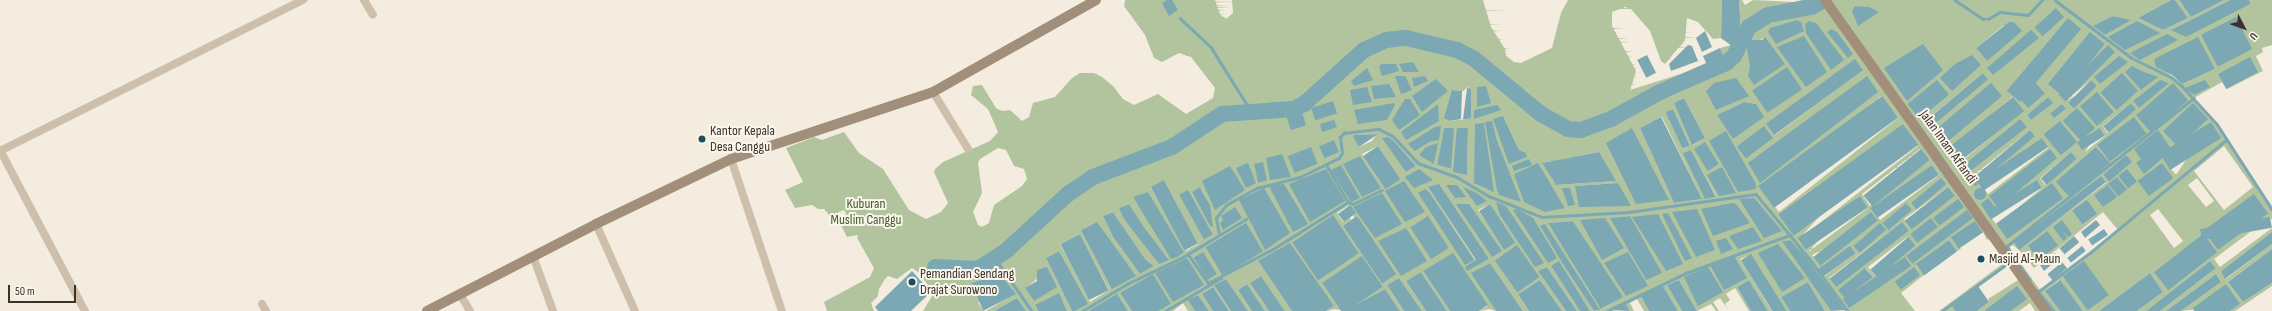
<!DOCTYPE html>
<html>
<head>
<meta charset="utf-8">
<style>
  body { margin:0 }
  #map { position:relative; width:2272px; height:311px; overflow:hidden; background:#f4eddf; font-family:"Sofia Sans Condensed",sans-serif }
  div>[style] { position:absolute }
  [style*='--x'] { left:calc(var(--x)*1px); top:calc(var(--y)*1px); width:calc(var(--w)*1px); rotate:calc(var(--a)*1deg) }
  .green>* { inset:0; background:#b1c49e }
  .water>* { inset:0; background:#7ca8b3; transform-origin:0 0 }
  .round { border-radius:50% }
  .stream>* { height:2.5px; margin:-1.25px; padding:0 1.25px; transform-origin:1.25px; border-radius:1.25px; background:#7ca8b3 }
  .river>* { height:16px; margin:-8px; padding:0 8px; transform-origin:8px; border-radius:8px; background:#7ca8b3 }
  .street>* { height:8px; margin:-4px; padding:0 4px; transform-origin:4px; border-radius:4px; background:#cdbfaa }
  .secondary>* { height:10px; margin:-5px; padding:0 5px; transform-origin:5px; border-radius:5px; background:#a18f7b }
  .dots>* { width:11px; height:11px; translate:-50% -50%; box-sizing:border-box; border:2px solid #fbf6ec; border-radius:50% }
  span { translate:-50% -50%; white-space:nowrap; text-align:center; line-height:1.15; -webkit-text-stroke:4px #fbf6ec; paint-order:stroke }
  .poi-label { font-size:14px; color:#3a312a }
  .left { translate:0 -50%; text-align:left }
  .street-label { font-size:14px; color:#3a312a }
  .park-label { font-size:14px; color:#425a2c }
  .north { position:absolute; left:2224px; top:8px; width:40px; height:40px; -webkit-text-stroke:3px #fbf6ec; paint-order:stroke; rotate:131deg; font-size:11px; font-weight:700; line-height:16px; text-align:center; color:#3a312a }
  .north::after { content:''; display:block; margin:auto; width:14px; height:18px; background:#3a312a; clip-path:polygon(50% 0,100% 100%,50% 72%,0 100%) }
  .scale { position:absolute; left:8px; top:285px; width:68px; height:18px; box-sizing:border-box; border:2px solid #3a312a; border-top:0; padding-left:5px; font-size:12px; line-height:14px; white-space:nowrap; color:#3a312a; -webkit-text-stroke:3px #fbf6ec; paint-order:stroke }
</style>
</head>
<body>
<div id="map">
  <div class="green">
    <i style="clip-path:polygon(evenodd,1125px 0,1215px 0,1220px 15px,1226px 19px,1233px 13px,1232px 0,1483px 0,1491px 27px,1505px 49px,1506px 56px,1514px 62px,1521px 63px,1552px 48px,1561px 13px,1568px 0,1722px 0,1721px 38px,1713px 39px,1698px 22px,1687px 18px,1685px 40px,1665px 64px,1661px 61px,1650px 31px,1631px 9px,1625px 7px,1612px 12px,1612px 26px,1636px 71px,1630px 90px,1725px 60px,1720px 48px,1735px 44px,1741px 33px,1739px 0,1742px 0,1745px 5px,1753px 0,1794px 2px,1802px 0,2171px 0,2138px 18px,2163px 30px,2188px 18px,2175px 0,2179px 0,2191px 17px,2224px 0,2230px 0,2171px 30px,2249px 4px,2249px 0,2272px 0,2272px 45px,2262px 48px,2263px 52px,2256px 56px,2263px 71px,2227px 89px,2222px 82px,2194px 98px,2217px 124px,2272px 209px,2272px 220px,2270px 217px,2214px 259px,2220px 267px,2272px 228px,2272px 232px,2221px 271px,2226px 279px,2272px 244px,2272px 249px,2228px 282px,2243px 302px,2272px 283px,2272px 286px,2235px 311px,2230px 311px,2240px 304px,2181px 311px,2221px 282px,2216px 274px,2166px 311px,2160px 311px,2216px 268px,2210px 261px,2146px 311px,2137px 311px,2163px 292px,2150px 273px,2099px 311px,2083px 311px,2059px 280px,2045px 291px,2060px 311px,2035px 311px,2030px 303px,2019px 311px,2011px 311px,2026px 299px,2017px 287px,1984px 311px,1977px 311px,1989px 302px,1988px 299px,2023px 277px,2013px 262px,1952px 305px,1955px 311px,1939px 311px,2005px 262px,1994px 236px,1987px 240px,1983px 232px,1952px 239px,1961px 249px,1957px 251px,1949px 240px,1916px 265px,1924px 275px,1901px 293px,1915px 311px,1844px 311px,1817px 272px,1789px 240px,1783px 241px,1831px 311px,1825px 311px,1808px 282px,1781px 297px,1790px 311px,1786px 311px,1751px 255px,1740px 259px,1772px 311px,1768px 311px,1749px 280px,1737px 287px,1751px 311px,1749px 311px,1735px 288px,1726px 294px,1730px 300px,1725px 304px,1729px 311px,1720px 298px,1713px 302px,1719px 311px,1716px 311px,1711px 304px,1697px 311px,1679px 280px,1667px 285px,1682px 311px,1678px 311px,1663px 286px,1641px 296px,1649px 311px,1644px 311px,1637px 299px,1630px 303px,1634px 311px,1630px 311px,1625px 302px,1609px 311px,1598px 311px,1540px 226px,1594px 311px,1590px 311px,1559px 262px,1551px 266px,1580px 311px,1577px 311px,1547px 267px,1538px 271px,1566px 311px,1562px 311px,1540px 280px,1518px 294px,1529px 311px,1523px 311px,1490px 263px,1472px 273px,1496px 311px,1490px 309px,1479px 311px,1488px 306px,1423px 271px,1450px 311px,1447px 311px,1421px 272px,1406px 281px,1426px 311px,1422px 311px,1399px 278px,1387px 285px,1404px 311px,1400px 311px,1385px 289px,1344px 311px,1335px 309px,1326px 311px,1334px 306px,1258px 261px,1292px 311px,1285px 311px,1261px 276px,1250px 283px,1269px 311px,1265px 311px,1247px 284px,1238px 290px,1252px 311px,1248px 311px,1226px 279px,1214px 285px,1231px 311px,1229px 311px,1213px 287px,1202px 294px,1213px 311px,1209px 311px,1198px 295px,1189px 300px,1195px 311px,1188px 311px,1183px 303px,1173px 311px,1159px 311px,1171px 304px,1120px 293px,1132px 311px,1128px 311px,1117px 295px,1088px 311px,1075px 311px,1087px 304px,1059px 251px,1046px 258px,1072px 311px,1067px 311px,1059px 294px,1035px 306px,1038px 311px,1026px 311px,1017px 298px,994px 311px,986px 311px,1015px 294px,978px 302px,983px 311px,923px 311px,934px 293px,918px 272px,912px 268px,897px 279px,888px 276px,885px 279px,879px 289px,878px 296px,871px 303px,874px 311px,827px 311px,824px 302px,870px 277px,874px 268px,857px 238px,858px 235px,847px 237px,841px 225px,849px 220px,844px 210px,830px 216px,824px 209px,818px 209px,812px 205px,795px 208px,785px 190px,803px 182px,786px 148px,814px 137px,822px 140px,844px 132px,859px 153px,883px 169px,909px 210px,926px 219px,941px 212px,948px 203px,934px 172px,935px 169px,943px 162px,990px 141px,998px 132px,988px 109px,971px 95px,973px 86px,982px 85px,996px 108px,1002px 111px,1010px 110px,1022px 121px,1029px 117px,1033px 103px,1055px 97px,1072px 78px,1080px 73px,1094px 73px,1102px 77px,1113px 86px,1123px 99px,1134px 105px,1158px 94px,1186px 114px,1213px 98px,1215px 88px,1191px 57px,1179px 53px,1162px 62px,1154px 58px,1145px 35px,1124px 6px,1125px 0,2113px 16px,2130px 20px,2105px 35px,2094px 27px,2113px 16px,1125px 0,2004px 25px,1987px 61px,1976px 48px,2004px 25px,1125px 0,1765px 37px,1754px 85px,1750px 67px,1757px 42px,1765px 37px,1125px 0,1855px 60px,1862px 71px,1775px 135px,1767px 125px,1855px 60px,1125px 0,2163px 69px,2215px 69px,2182px 84px,2163px 69px,1125px 0,1983px 73px,1988px 79px,1924px 122px,1983px 73px,1125px 0,2091px 80px,2096px 86px,2067px 100px,2091px 80px,1125px 0,2160px 80px,2139px 108px,2134px 101px,2160px 80px,1125px 0,1469px 87px,1466px 119px,1450px 121px,1452px 90px,1462px 91px,1469px 87px,1125px 0,1881px 96px,1898px 118px,1779px 212px,1761px 189px,1881px 96px,1125px 0,2012px 97px,2023px 111px,1957px 165px,1947px 151px,2012px 97px,1125px 0,2048px 97px,2052px 103px,2031px 120px,2027px 115px,2048px 97px,1125px 0,1684px 98px,1705px 138px,1693px 145px,1674px 103px,1684px 98px,1125px 0,1744px 102px,1756px 104px,1734px 139px,1717px 115px,1744px 102px,1125px 0,2131px 103px,2136px 109px,2107px 133px,2103px 126px,2131px 103px,1125px 0,1673px 109px,1690px 145px,1683px 149px,1666px 112px,1673px 109px,1125px 0,1503px 116px,1519px 150px,1523px 154px,1509px 163px,1503px 116px,1125px 0,1661px 117px,1662px 117px,1702px 199px,1674px 203px,1640px 128px,1661px 117px,1125px 0,2020px 120px,2026px 127px,1963px 177px,2020px 120px,1125px 0,2211px 122px,2176px 175px,2165px 161px,2211px 122px,1125px 0,1903px 124px,1918px 146px,1798px 240px,1903px 124px,1125px 0,1457px 128px,1468px 128px,1467px 174px,1457px 128px,1125px 0,2100px 128px,2105px 136px,2085px 152px,2100px 128px,1125px 0,1444px 129px,1451px 169px,1450px 169px,1437px 165px,1444px 129px,1125px 0,2030px 130px,2035px 136px,1973px 184px,1969px 179px,2030px 130px,1125px 0,1377px 134px,1372px 141px,1359px 147px,1354px 135px,1377px 134px,1125px 0,2042px 138px,2048px 148px,1988px 194px,1982px 185px,2042px 138px,1125px 0,1393px 140px,1416px 166px,1406px 172px,1393px 140px,1125px 0,1437px 143px,1434px 163px,1419px 155px,1437px 143px,1125px 0,1378px 146px,1400px 179px,1384px 187px,1362px 154px,1378px 146px,1125px 0,2224px 146px,2253px 187px,2224px 210px,2194px 171px,2224px 146px,1125px 0,998px 148px,1006px 150px,1014px 166px,1024px 169px,1027px 179px,1022px 186px,994px 205px,989px 223px,982px 227px,978px 225px,973px 212px,982px 193px,978px 163px,980px 159px,998px 148px,1125px 0,1920px 149px,1930px 160px,1870px 206px,1862px 194px,1920px 149px,1125px 0,1691px 150px,1716px 196px,1716px 197px,1705px 198px,1684px 153px,1691px 150px,1125px 0,1599px 152px,1615px 181px,1556px 185px,1542px 163px,1599px 152px,1125px 0,2071px 152px,2077px 159px,2045px 185px,2040px 178px,2071px 152px,1125px 0,1538px 164px,1565px 208px,1514px 174px,1538px 164px,1125px 0,1932px 165px,1939px 175px,1880px 220px,1873px 210px,1932px 165px,1125px 0,2101px 176px,2106px 183px,2019px 249px,2014px 242px,2101px 176px,1125px 0,2197px 178px,2214px 201px,2206px 207px,2188px 185px,2197px 178px,1125px 0,1164px 180px,1198px 244px,1186px 251px,1151px 188px,1164px 180px,1125px 0,2037px 180px,2042px 188px,1997px 225px,1992px 219px,2037px 180px,1125px 0,1618px 183px,1624px 196px,1575px 186px,1576px 186px,1618px 183px,1125px 0,1428px 187px,1489px 259px,1467px 270px,1466px 267px,1476px 261px,1428px 187px,1125px 0,1948px 187px,1954px 196px,1911px 229px,1904px 219px,1948px 187px,1125px 0,1201px 188px,1210px 205px,1211px 227px,1192px 192px,1201px 188px,1125px 0,1148px 192px,1161px 215px,1184px 252px,1133px 198px,1148px 192px,1125px 0,1859px 196px,1868px 208px,1808px 252px,1859px 196px,1125px 0,1129px 204px,1142px 226px,1169px 260px,1119px 208px,1129px 204px,1125px 0,1490px 204px,1502px 224px,1505px 250px,1478px 210px,1490px 204px,1125px 0,1349px 205px,1355px 213px,1353px 215px,1354px 218px,1357px 216px,1383px 282px,1343px 225px,1351px 220px,1349px 217px,1343px 222px,1337px 213px,1349px 205px,1125px 0,2158px 209px,2183px 241px,2174px 248px,2150px 215px,2158px 209px,1125px 0,1113px 212px,1146px 260px,1154px 266px,1140px 274px,1113px 237px,1103px 216px,1113px 212px,1125px 0,2103px 212px,2118px 230px,2040px 290px,2009px 247px,2013px 245px,2019px 250px,2034px 268px,2103px 212px,1125px 0,1630px 216px,1630px 220px,1646px 280px,1611px 218px,1630px 216px,1125px 0,1573px 221px,1622px 297px,1602px 309px,1548px 223px,1573px 221px,1125px 0,1878px 221px,1820px 264px,1812px 255px,1878px 221px,1125px 0,1097px 222px,1108px 239px,1136px 276px,1081px 230px,1097px 222px,1125px 0,1902px 222px,1908px 231px,1836px 287px,1829px 278px,1902px 222px,1125px 0,1080px 234px,1109px 290px,1090px 302px,1060px 244px,1080px 234px,1125px 0,1907px 237px,1914px 245px,1875px 276px,1868px 267px,1907px 237px,1125px 0,1855px 253px,1825px 276px,1819px 269px,1855px 253px,1125px 0,1866px 268px,1873px 277px,1844px 298px,1866px 268px,1125px 0,1038px 278px,1034px 301px,1026px 288px,1038px 278px)"></i>
  </div>
  <div class="water">
    <i style="clip-path:polygon(1167px 0,1172px 0,1178px 10px,1169px 16px,1162px 3px)"></i>
    <i style="clip-path:polygon(1722px 0,1739px 0,1741px 33px,1732px 46px,1721px 38px)"></i>
    <i style="clip-path:polygon(2171px 0,2175px 0,2188px 18px,2163px 30px,2138px 18px)"></i>
    <i style="clip-path:polygon(2179px 0,2224px 0,2191px 17px)"></i>
    <i style="clip-path:polygon(2230px 0,2249px 0,2250px 4px,2186px 37px,2171px 30px)"></i>
    <i style="clip-path:polygon(1855px 6px,1869px 7px,1879px 12px,1858px 26px,1852px 11px)"></i>
    <i style="left:2056px;top:8px;width:12px;height:29px;rotate:48deg"></i>
    <i style="clip-path:polygon(2113px 16px,2131px 20px,2105px 35px,2093px 26px)"></i>
    <i style="left:2236px;top:17px;width:36px;height:39px;rotate:63deg"></i>
    <i style="left:2068px;top:18px;width:17px;height:95px;rotate:40deg"></i>
    <i style="clip-path:polygon(1797px 20px,1801px 22px,1804px 31px,1776px 44px,1768px 32px,1770px 28px)"></i>
    <i style="clip-path:polygon(1809px 21px,1816px 23px,1844px 60px,1831px 70px,1806px 33px,1805px 24px)"></i>
    <i style="clip-path:polygon(2137px 21px,2160px 33px,2125px 50px,2108px 37px)"></i>
    <i style="clip-path:polygon(2009px 22px,2014px 22px,2022px 31px,1987px 61px,1976px 48px)"></i>
    <i style="clip-path:polygon(1831px 29px,1837px 32px,1853px 54px,1848px 58px,1827px 32px)"></i>
    <i style="clip-path:polygon(2031px 30px,2039px 38px,1993px 75px,1987px 68px)"></i>
    <i style="clip-path:polygon(1705px 31px,1712px 47px,1702px 52px,1696px 38px)"></i>
    <i style="left:2090px;top:32px;width:19px;height:67px;rotate:39deg"></i>
    <i style="clip-path:polygon(2167px 34px,2178px 40px,2140px 60px,2130px 53px)"></i>
    <i style="clip-path:polygon(1804px 36px,1827px 72px,1806px 87px,1777px 47px)"></i>
    <i style="clip-path:polygon(1765px 37px,1785px 64px,1754px 85px,1748px 76px,1750px 67px,1746px 42px,1749px 40px,1762px 40px)"></i>
    <i style="clip-path:polygon(2198px 37px,2215px 69px,2182px 84px,2172px 75px,2156px 67px,2154px 59px)"></i>
    <i style="clip-path:polygon(1923px 44px,1943px 70px,1907px 101px,1884px 68px)"></i>
    <i style="clip-path:polygon(1688px 45px,1692px 46px,1698px 61px,1671px 71px,1669px 64px)"></i>
    <i style="left:2108px;top:45px;width:10px;height:70px;rotate:45deg"></i>
    <i style="clip-path:polygon(1720px 48px,1725px 60px,1707px 65px,1703px 56px)"></i>
    <i style="left:1647px;top:55px;width:20px;height:11px;rotate:63deg"></i>
    <i style="clip-path:polygon(1972px 55px,1981px 65px,1952px 91px,1940px 78px,1955px 64px)"></i>
    <i style="clip-path:polygon(2119px 56px,2128px 62px,2100px 84px,2094px 77px)"></i>
    <i style="left:2250px;top:57px;width:17px;height:36px;rotate:62deg"></i>
    <i style="left:1855px;top:59px;width:14px;height:110px;rotate:54deg"></i>
    <i style="clip-path:polygon(1413px 62px,1419px 72px,1403px 72px,1399px 64px)"></i>
    <i style="clip-path:polygon(1382px 64px,1396px 64px,1399px 71px,1382px 76px,1379px 66px)"></i>
    <i style="clip-path:polygon(2132px 66px,2144px 72px,2158px 77px,2141px 90px,2125px 72px)"></i>
    <i style="left:1787px;top:67px;width:27px;height:42px;rotate:56deg"></i>
    <i style="clip-path:polygon(1367px 68px,1373px 80px,1354px 86px,1351px 81px)"></i>
    <i style="left:1983px;top:73px;width:8px;height:77px;rotate:50deg"></i>
    <i style="left:2122px;top:73px;width:24px;height:29px;rotate:48deg"></i>
    <i style="clip-path:polygon(1395px 76px,1405px 76px,1412px 90px,1401px 94px)"></i>
    <i style="clip-path:polygon(1425px 76px,1428px 81px,1414px 87px,1412px 78px)"></i>
    <i style="clip-path:polygon(1867px 76px,1878px 92px,1760px 183px,1748px 163px)"></i>
    <i style="clip-path:polygon(1736px 78px,1749px 96px,1716px 110px,1706px 91px,1714px 83px)"></i>
    <i style="clip-path:polygon(1436px 79px,1448px 91px,1422px 112px,1412px 96px)"></i>
    <i style="left:1937px;top:80px;width:19px;height:38px;rotate:51deg"></i>
    <i style="left:2033px;top:80px;width:18px;height:22px;rotate:49deg"></i>
    <i style="left:2091px;top:80px;width:8px;height:32px;rotate:45deg"></i>
    <i style="clip-path:polygon(2160px 80px,2169px 83px,2139px 108px,2133px 101px)"></i>
    <i style="clip-path:polygon(2205px 80px,2210px 87px,2194px 95px,2185px 88px)"></i>
    <i style="left:1991px;top:83px;width:17px;height:78px;rotate:50deg"></i>
    <i style="left:2173px;top:83px;width:23px;height:49px;rotate:49deg"></i>
    <i style="clip-path:polygon(1389px 84px,1396px 97px,1374px 99px,1371px 86px)"></i>
    <i style="clip-path:polygon(1486px 86px,1491px 103px,1477px 107px,1477px 87px)"></i>
    <i style="clip-path:polygon(1367px 87px,1372px 102px,1353px 105px,1350px 90px)"></i>
    <i style="clip-path:polygon(1467px 88px,1471px 89px,1471px 118px,1466px 119px,1463px 119px)"></i>
    <i style="clip-path:polygon(1452px 90px,1462px 91px,1461px 119px,1450px 121px,1444px 118px)"></i>
    <i style="left:2097px;top:92px;width:26px;height:22px;rotate:50deg"></i>
    <i style="left:1882px;top:96px;width:27px;height:153px;rotate:54deg"></i>
    <i style="left:2013px;top:97px;width:18px;height:86px;rotate:52deg"></i>
    <i style="clip-path:polygon(2048px 97px,2053px 103px,2031px 120px,2027px 115px)"></i>
    <i style="clip-path:polygon(1684px 98px,1705px 138px,1692px 145px,1674px 103px)"></i>
    <i style="clip-path:polygon(1405px 99px,1410px 99px,1420px 115px,1399px 130px,1392px 120px)"></i>
    <i style="left:1333px;top:101px;width:13px;height:23px;rotate:72deg"></i>
    <i style="clip-path:polygon(1744px 102px,1756px 104px,1764px 117px,1733px 139px,1717px 115px)"></i>
    <i style="clip-path:polygon(1394px 103px,1395px 105px,1387px 120px,1358px 124px,1354px 110px)"></i>
    <i style="left:2131px;top:103px;width:8px;height:36px;rotate:50deg"></i>
    <i style="left:2193px;top:103px;width:22px;height:41px;rotate:47deg"></i>
    <i style="clip-path:polygon(1438px 104px,1439px 121px,1406px 140px,1401px 132px)"></i>
    <i style="left:2062px;top:104px;width:6px;height:15px;rotate:51deg"></i>
    <i style="clip-path:polygon(1497px 105px,1501px 110px,1474px 119px,1474px 110px)"></i>
    <i style="left:2077px;top:108px;width:27px;height:19px;rotate:48deg"></i>
    <i style="left:1673px;top:109px;width:40px;height:8px;rotate:65deg"></i>
    <i style="left:1302px;top:112px;width:14px;height:16px;rotate:73deg"></i>
    <i style="clip-path:polygon(1503px 116px,1519px 150px,1526px 153px,1527px 157px,1509px 164px,1493px 119px)"></i>
    <i style="clip-path:polygon(1661px 117px,1702px 199px,1674px 203px,1640px 128px)"></i>
    <i style="left:2134px;top:117px;width:21px;height:46px;rotate:53deg"></i>
    <i style="clip-path:polygon(2020px 119px,2027px 127px,1963px 177px,1958px 170px)"></i>
    <i style="clip-path:polygon(1334px 120px,1337px 127px,1322px 132px,1320px 124px)"></i>
    <i style="clip-path:polygon(1492px 121px,1497px 141px,1521px 202px,1499px 195px,1497px 190px,1485px 122px)"></i>
    <i style="left:2060px;top:121px;width:27px;height:21px;rotate:51deg"></i>
    <i style="left:2211px;top:122px;width:19px;height:60px;rotate:58deg"></i>
    <i style="clip-path:polygon(1484px 123px,1494px 192px,1474px 183px,1475px 124px)"></i>
    <i style="left:1903px;top:124px;width:26px;height:154px;rotate:54deg"></i>
    <i style="clip-path:polygon(1441px 126px,1439px 140px,1429px 142px,1415px 151px,1408px 144px,1435px 127px)"></i>
    <i style="left:1764px;top:126px;width:15px;height:34px;rotate:53deg"></i>
    <i style="clip-path:polygon(1444px 128px,1454px 128px,1451px 169px,1437px 165px)"></i>
    <i style="clip-path:polygon(1457px 128px,1468px 128px,1467px 175px,1453px 172px)"></i>
    <i style="clip-path:polygon(1632px 128px,1669px 200px,1636px 204px,1606px 143px)"></i>
    <i style="left:2100px;top:128px;width:9px;height:27px;rotate:58deg"></i>
    <i style="left:2030px;top:130px;width:8px;height:78px;rotate:50deg"></i>
    <i style="clip-path:polygon(2158px 130px,2172px 150px,2144px 174px,2136px 163px,2141px 159px,2134px 149px)"></i>
    <i style="clip-path:polygon(1726px 131px,1756px 184px,1756px 189px,1738px 192px,1709px 141px)"></i>
    <i style="clip-path:polygon(1378px 134px,1359px 147px,1353px 136px,1354px 135px)"></i>
    <i style="clip-path:polygon(1388px 137px,1393px 140px,1416px 166px,1406px 172px,1382px 138px)"></i>
    <i style="left:2042px;top:138px;width:11px;height:78px;rotate:56deg"></i>
    <i style="left:1334px;top:140px;width:13px;height:16px;rotate:67deg"></i>
    <i style="left:1705px;top:142px;width:26px;height:13px;rotate:58deg"></i>
    <i style="clip-path:polygon(1438px 143px,1434px 164px,1419px 155px,1426px 147px)"></i>
    <i style="left:1378px;top:146px;width:40px;height:18px;rotate:56deg"></i>
    <i style="left:1311px;top:147px;width:18px;height:25px;rotate:68deg"></i>
    <i style="left:2096px;top:147px;width:21px;height:53px;rotate:49deg"></i>
    <i style="left:1921px;top:149px;width:14px;height:74px;rotate:51deg"></i>
    <i style="clip-path:polygon(2050px 149px,2057px 158px,1998px 208px,1989px 196px)"></i>
    <i style="clip-path:polygon(1691px 150px,1716px 197px,1705px 199px,1683px 153px)"></i>
    <i style="clip-path:polygon(1599px 152px,1616px 181px,1556px 185px,1542px 163px)"></i>
    <i style="left:2071px;top:152px;width:9px;height:40px;rotate:49deg"></i>
    <i style="clip-path:polygon(1282px 154px,1291px 177px,1270px 180px,1266px 158px)"></i>
    <i style="left:2126px;top:155px;width:9px;height:30px;rotate:49deg"></i>
    <i style="clip-path:polygon(1360px 156px,1381px 188px,1362px 197px,1343px 164px)"></i>
    <i style="clip-path:polygon(1529px 159px,1532px 165px,1514px 171px,1512px 166px)"></i>
    <i style="left:1263px;top:162px;width:19px;height:9px;rotate:78deg"></i>
    <i style="clip-path:polygon(1248px 163px,1256px 183px,1246px 188px,1236px 168px)"></i>
    <i style="clip-path:polygon(1538px 163px,1565px 208px,1545px 212px,1524px 202px,1514px 174px)"></i>
    <i style="left:2162px;top:163px;width:19px;height:30px;rotate:54deg"></i>
    <i style="clip-path:polygon(1341px 165px,1360px 198px,1351px 202px,1331px 170px)"></i>
    <i style="left:1932px;top:165px;width:12px;height:75px;rotate:55deg"></i>
    <i style="clip-path:polygon(1230px 166px,1245px 190px,1215px 210px,1202px 181px)"></i>
    <i style="clip-path:polygon(1722px 167px,1736px 193px,1719px 196px,1707px 175px)"></i>
    <i style="clip-path:polygon(1326px 169px,1345px 201px,1310px 222px,1289px 184px)"></i>
    <i style="clip-path:polygon(1419px 169px,1433px 180px,1414px 188px,1405px 177px)"></i>
    <i style="left:2127px;top:169px;width:16px;height:11px;rotate:52deg"></i>
    <i style="clip-path:polygon(2101px 176px,2106px 182px,2019px 250px,2014px 242px)"></i>
    <i style="left:2117px;top:177px;width:16px;height:11px;rotate:52deg"></i>
    <i style="left:1941px;top:178px;width:8px;height:39px;rotate:50deg"></i>
    <i style="left:1164px;top:180px;width:72px;height:15px;rotate:62deg"></i>
    <i style="left:2037px;top:180px;width:9px;height:60px;rotate:58deg"></i>
    <i style="clip-path:polygon(1404px 181px,1425px 212px,1405px 222px,1385px 191px)"></i>
    <i style="clip-path:polygon(1618px 183px,1631px 206px,1579px 207px,1575px 186px)"></i>
    <i style="left:2052px;top:183px;width:19px;height:69px;rotate:54deg"></i>
    <i style="clip-path:polygon(1284px 184px,1308px 224px,1293px 232px,1269px 186px)"></i>
    <i style="clip-path:polygon(1439px 184px,1489px 259px,1467px 271px,1465px 267px,1476px 260px,1428px 187px)"></i>
    <i style="clip-path:polygon(2107px 184px,2117px 197px,2103px 207px,2094px 195px,2103px 188px,2104px 189px)"></i>
    <i style="clip-path:polygon(1446px 185px,1457px 185px,1466px 197px,1455px 198px)"></i>
    <i style="clip-path:polygon(1200px 187px,1210px 205px,1213px 227px,1210px 226px,1192px 192px)"></i>
    <i style="clip-path:polygon(1463px 187px,1477px 193px,1487px 201px,1477px 206px)"></i>
    <i style="left:1948px;top:187px;width:11px;height:55px;rotate:52deg"></i>
    <i style="clip-path:polygon(1264px 188px,1290px 233px,1265px 250px,1239px 200px)"></i>
    <i style="clip-path:polygon(1562px 188px,1570px 188px,1575px 205px,1568px 206px)"></i>
    <i class="round" style="left:1974px;top:188px;width:12px;height:12px"></i>
    <i style="clip-path:polygon(1425px 189px,1429px 192px,1474px 260px,1465px 265px,1418px 193px)"></i>
    <i style="left:1188px;top:190px;width:51px;height:10px;rotate:61deg"></i>
    <i style="clip-path:polygon(1148px 192px,1184px 252px,1177px 257px,1171px 259px,1133px 197px)"></i>
    <i style="clip-path:polygon(1382px 193px,1402px 224px,1375px 238px,1353px 207px)"></i>
    <i style="left:2254px;top:194px;width:24px;height:62px;rotate:54deg"></i>
    <i style="left:1860px;top:196px;width:14px;height:75px;rotate:56deg"></i>
    <i style="clip-path:polygon(1754px 198px,1756px 200px,1782px 231px,1764px 238px,1739px 199px)"></i>
    <i style="clip-path:polygon(1988px 198px,1996px 209px,1988px 215px,1981px 204px)"></i>
    <i style="left:1958px;top:199px;width:10px;height:31px;rotate:53deg"></i>
    <i style="left:2087px;top:200px;width:17px;height:18px;rotate:54deg"></i>
    <i style="clip-path:polygon(1496px 202px,1506px 206px,1544px 263px,1535px 267px,1500px 215px)"></i>
    <i style="clip-path:polygon(1732px 203px,1736px 204px,1750px 223px,1713px 236px,1701px 209px)"></i>
    <i style="left:1906px;top:203px;width:9px;height:31px;rotate:49deg"></i>
    <i style="clip-path:polygon(1129px 204px,1143px 226px,1169px 260px,1159px 264px,1124px 219px,1119px 208px)"></i>
    <i style="clip-path:polygon(1456px 204px,1469px 204px,1502px 251px,1492px 257px)"></i>
    <i style="left:1490px;top:204px;width:46px;height:13px;rotate:57deg"></i>
    <i style="left:1350px;top:205px;width:10px;height:15px;rotate:53deg"></i>
    <i style="clip-path:polygon(1235px 207px,1242px 218px,1223px 230px,1220px 223px,1223px 220px,1221px 216px)"></i>
    <i style="clip-path:polygon(1517px 209px,1533px 218px,1557px 258px,1548px 263px,1513px 210px)"></i>
    <i style="clip-path:polygon(1697px 209px,1715px 250px,1696px 257px,1672px 212px)"></i>
    <i style="left:1967px;top:210px;width:10px;height:76px;rotate:53deg"></i>
    <i style="clip-path:polygon(1113px 212px,1146px 260px,1154px 266px,1140px 274px,1113px 237px,1103px 216px)"></i>
    <i style="left:1871px;top:212px;width:11px;height:73px;rotate:52deg"></i>
    <i style="clip-path:polygon(1668px 213px,1692px 258px,1685px 261px,1662px 214px)"></i>
    <i style="clip-path:polygon(1658px 214px,1683px 264px,1666px 271px,1632px 217px)"></i>
    <i style="left:1333px;top:215px;width:46px;height:49px;rotate:56deg"></i>
    <i style="left:1357px;top:216px;width:70px;height:17px;rotate:56deg"></i>
    <i style="left:1428px;top:216px;width:38px;height:21px;rotate:57deg"></i>
    <i style="clip-path:polygon(1630px 216px,1662px 273px,1646px 280px,1610px 218px)"></i>
    <i style="left:2270px;top:217px;width:11px;height:71px;rotate:80deg"></i>
    <i style="clip-path:polygon(1605px 218px,1624px 248px,1602px 260px,1580px 220px)"></i>
    <i style="left:1931px;top:218px;width:11px;height:26px;rotate:52deg"></i>
    <i style="clip-path:polygon(2062px 220px,2072px 234px,2068px 237px,2062px 230px,2067px 238px,2063px 241px,2053px 227px)"></i>
    <i style="clip-path:polygon(2096px 220px,2100px 225px,2085px 238px,2081px 232px)"></i>
    <i style="clip-path:polygon(1573px 221px,1623px 297px,1601px 309px,1548px 223px)"></i>
    <i style="left:1975px;top:221px;width:14px;height:29px;rotate:56deg"></i>
    <i style="clip-path:polygon(1097px 222px,1136px 276px,1112px 289px,1081px 230px)"></i>
    <i style="left:1902px;top:222px;width:11px;height:92px;rotate:52deg"></i>
    <i style="left:1246px;top:223px;width:33px;height:47px;rotate:59deg"></i>
    <i style="left:1880px;top:223px;width:9px;height:35px;rotate:49deg"></i>
    <i style="clip-path:polygon(1545px 224px,1600px 310px,1594px 311px,1563px 264px,1540px 226px)"></i>
    <i style="clip-path:polygon(1753px 227px,1762px 241px,1738px 249px,1729px 236px)"></i>
    <i style="clip-path:polygon(1406px 228px,1427px 261px,1401px 276px,1378px 241px)"></i>
    <i style="left:2104px;top:229px;width:7px;height:19px;rotate:56deg"></i>
    <i style="left:2047px;top:231px;width:18px;height:24px;rotate:52deg"></i>
    <i style="clip-path:polygon(2272px 232px,2272px 244px,2225px 279px,2221px 271px)"></i>
    <i style="left:1080px;top:234px;width:63px;height:22px;rotate:63deg"></i>
    <i style="left:2203px;top:234px;width:23px;height:62px;rotate:52deg"></i>
    <i style="left:2074px;top:236px;width:8px;height:19px;rotate:50deg"></i>
    <i style="left:1908px;top:237px;width:11px;height:50px;rotate:49deg"></i>
    <i style="clip-path:polygon(1726px 238px,1733px 249px,1721px 254px,1716px 241px)"></i>
    <i style="clip-path:polygon(1790px 240px,1806px 257px,1845px 310px,1831px 311px,1782px 241px)"></i>
    <i style="left:1949px;top:240px;width:14px;height:41px;rotate:54deg"></i>
    <i style="clip-path:polygon(1290px 243px,1334px 306px,1326px 311px,1292px 311px,1258px 261px)"></i>
    <i style="clip-path:polygon(1778px 244px,1805px 278px,1782px 292px,1758px 253px)"></i>
    <i style="left:1517px;top:245px;width:39px;height:27px;rotate:55deg"></i>
    <i style="left:1850px;top:246px;width:9px;height:39px;rotate:54deg"></i>
    <i style="left:2082px;top:246px;width:6px;height:19px;rotate:51deg"></i>
    <i style="clip-path:polygon(2272px 249px,2272px 283px,2243px 302px,2228px 282px)"></i>
    <i style="clip-path:polygon(1059px 251px,1088px 304px,1075px 311px,1072px 311px,1046px 258px)"></i>
    <i style="left:1203px;top:252px;width:26px;height:11px;rotate:58deg"></i>
    <i style="clip-path:polygon(1628px 252px,1648px 286px,1626px 296px,1604px 263px)"></i>
    <i style="clip-path:polygon(1453px 253px,1488px 305px,1479px 311px,1450px 311px,1423px 271px)"></i>
    <i style="clip-path:polygon(2055px 253px,2059px 258px,2044px 271px,2040px 265px)"></i>
    <i style="left:1751px;top:254px;width:67px;height:12px;rotate:58deg"></i>
    <i style="left:1362px;top:256px;width:37px;height:48px;rotate:56deg"></i>
    <i style="clip-path:polygon(1734px 256px,1747px 278px,1724px 290px,1710px 265px)"></i>
    <i style="left:1905px;top:257px;width:11px;height:75px;rotate:56deg"></i>
    <i style="clip-path:polygon(1187px 258px,1204px 285px,1173px 302px,1155px 273px)"></i>
    <i style="clip-path:polygon(1559px 261px,1590px 311px,1580px 311px,1551px 266px)"></i>
    <i style="left:2084px;top:261px;width:42px;height:26px;rotate:54deg"></i>
    <i style="clip-path:polygon(2210px 261px,2216px 268px,2160px 311px,2146px 311px)"></i>
    <i style="left:2062px;top:262px;width:8px;height:19px;rotate:50deg"></i>
    <i style="clip-path:polygon(1490px 263px,1523px 311px,1496px 311px,1471px 273px)"></i>
    <i style="clip-path:polygon(1047px 267px,1057px 287px,1034px 301px,1025px 288px,1037px 281px,1037px 270px)"></i>
    <i style="clip-path:polygon(1547px 267px,1577px 311px,1566px 311px,1538px 271px)"></i>
    <i style="clip-path:polygon(1708px 267px,1723px 292px,1698px 306px,1684px 277px)"></i>
    <i style="left:1914px;top:267px;width:10px;height:24px;rotate:53deg"></i>
    <i style="clip-path:polygon(1865px 268px,1873px 277px,1845px 298px,1838px 290px)"></i>
    <i style="clip-path:polygon(912px 271px,931px 292px,911px 311px,878px 311px,875px 307px)"></i>
    <i style="clip-path:polygon(1421px 272px,1447px 311px,1426px 311px,1406px 281px)"></i>
    <i style="clip-path:polygon(2150px 273px,2163px 292px,2137px 311px,2099px 311px)"></i>
    <i style="clip-path:polygon(1000px 274px,1016px 294px,983px 311px,972px 283px)"></i>
    <i style="clip-path:polygon(1153px 274px,1171px 304px,1159px 311px,1132px 311px,1120px 293px)"></i>
    <i style="clip-path:polygon(2216px 274px,2221px 282px,2181px 311px,2166px 311px)"></i>
    <i style="clip-path:polygon(1261px 276px,1285px 311px,1269px 311px,1250px 283px)"></i>
    <i style="clip-path:polygon(1399px 278px,1422px 311px,1404px 311px,1387px 285px)"></i>
    <i style="clip-path:polygon(1226px 279px,1248px 311px,1231px 311px,1214px 285px)"></i>
    <i style="clip-path:polygon(1540px 280px,1562px 311px,1529px 311px,1518px 294px)"></i>
    <i style="clip-path:polygon(1679px 280px,1697px 311px,1682px 311px,1667px 285px)"></i>
    <i style="clip-path:polygon(1749px 280px,1768px 311px,1751px 311px,1737px 287px)"></i>
    <i style="clip-path:polygon(2060px 280px,2083px 311px,2060px 311px,2045px 291px)"></i>
    <i style="clip-path:polygon(1808px 282px,1825px 311px,1790px 311px,1781px 297px)"></i>
    <i style="clip-path:polygon(1247px 284px,1265px 311px,1252px 311px,1238px 290px)"></i>
    <i style="clip-path:polygon(2226px 284px,2240px 304px,2230px 311px,2194px 311px,2193px 308px)"></i>
    <i style="clip-path:polygon(1663px 286px,1678px 311px,1649px 311px,1641px 296px)"></i>
    <i style="clip-path:polygon(1978px 286px,1989px 302px,1977px 311px,1955px 311px,1952px 306px)"></i>
    <i style="clip-path:polygon(2017px 286px,2027px 299px,2011px 311px,1984px 311px)"></i>
    <i style="clip-path:polygon(1213px 287px,1229px 311px,1213px 311px,1202px 294px)"></i>
    <i style="clip-path:polygon(1385px 289px,1400px 311px,1344px 311px)"></i>
    <i style="clip-path:polygon(1059px 293px,1067px 311px,1038px 311px,1035px 305px)"></i>
    <i style="clip-path:polygon(1117px 294px,1128px 311px,1088px 311px)"></i>
    <i style="clip-path:polygon(1198px 295px,1209px 311px,1195px 311px,1188px 300px)"></i>
    <i style="clip-path:polygon(1017px 298px,1026px 311px,994px 311px)"></i>
    <i style="clip-path:polygon(1625px 302px,1630px 311px,1608px 310px)"></i>
  </div>
  <div class="stream">
    <i style="--x:1955;--y:0;--w:34;--a:34"></i>
    <i style="--x:1983;--y:19;--w:5;--a:0"></i>
    <i style="--x:1988;--y:19;--w:14;--a:-30"></i>
    <i style="--x:2000;--y:12;--w:28;--a:6"></i>
    <i style="--x:2028;--y:15;--w:21;--a:-47"></i>
    <i style="--x:2055;--y:0;--w:96;--a:37"></i>
    <i style="--x:2132;--y:58;--w:43;--a:26"></i>
    <i style="--x:2171;--y:77;--w:14;--a:39"></i>
    <i style="--x:2182;--y:86;--w:52;--a:47.4"></i>
    <i style="--x:2217;--y:124;--w:101;--a:57.1"></i>
    <i style="--x:1180;--y:18;--w:42;--a:43.1"></i>
    <i style="--x:1211;--y:47;--w:75;--a:58"></i>
    <i style="--x:1326;--y:164;--w:44;--a:59.9"></i>
    <i style="--x:1219;--y:235;--w:17;--a:-100"></i>
    <i style="--x:1216;--y:218;--w:16;--a:-52"></i>
    <i style="--x:1226;--y:205;--w:35;--a:-29"></i>
    <i style="--x:1257;--y:188;--w:44;--a:-14.3"></i>
    <i style="--x:1300;--y:177;--w:43;--a:-26"></i>
    <i style="--x:1339;--y:158;--w:6;--a:-59"></i>
    <i style="--x:1342;--y:153;--w:16;--a:-97"></i>
    <i style="--x:1340;--y:137;--w:6;--a:-45"></i>
    <i style="--x:1344;--y:133;--w:35;--a:-7"></i>
    <i style="--x:1379;--y:129;--w:16;--a:27"></i>
    <i style="--x:1393;--y:136;--w:37;--a:47"></i>
    <i style="--x:1418;--y:163;--w:41;--a:19.7"></i>
    <i style="--x:1457;--y:177;--w:37;--a:31"></i>
    <i style="--x:1489;--y:196;--w:57;--a:21.6"></i>
    <i style="--x:1542;--y:217;--w:87;--a:-3.3"></i>
    <i style="--x:1629;--y:212;--w:128;--a:-8.1"></i>
    <i style="--x:1756;--y:194;--w:83;--a:50.4"></i>
    <i style="--x:1809;--y:258;--w:66;--a:53.7"></i>
    <i style="--x:1188;--y:254;--w:35;--a:55"></i>
    <i style="--x:1208;--y:283;--w:73;--a:-27.6"></i>
    <i style="--x:1273;--y:249;--w:89;--a:-32.1"></i>
    <i style="--x:1348;--y:202;--w:5;--a:22"></i>
    <i style="--x:1353;--y:204;--w:32;--a:-26"></i>
    <i style="--x:2014;--y:257;--w:28;--a:55"></i>
    <i style="--x:995;--y:258;--w:65;--a:55.1"></i>
    <i style="--x:2013;--y:258;--w:13;--a:-117"></i>
    <i style="--x:2007;--y:246;--w:238;--a:-38.4"></i>
    <i style="--x:2037;--y:290;--w:27;--a:51"></i>
    <i style="--x:2039;--y:291;--w:65;--a:-36.9"></i>
    <i style="--x:2091;--y:252;--w:175;--a:-39.7"></i>
    <i style="--x:1082;--y:311;--w:52;--a:-31"></i>
    <i style="--x:1127;--y:284;--w:62;--a:-25.7"></i>
    <i style="--x:1183;--y:257;--w:74;--a:-31.1"></i>
    <i style="--x:1165;--y:311;--w:65;--a:-30.5"></i>
    <i style="--x:1607;--y:311;--w:88;--a:-25.7"></i>
    <i style="--x:1686;--y:273;--w:111;--a:-20.1"></i>
    <i style="--x:1942;--y:311;--w:82;--a:-36"></i>
  </div>
  <div class="river">
    <i style="--x:935;--y:267;--w:43;--a:2.7"></i>
    <i style="--x:978;--y:269;--w:35;--a:-33"></i>
    <i style="--x:1007;--y:250;--w:83;--a:-42.6"></i>
    <i style="--x:1068;--y:194;--w:30;--a:-34"></i>
    <i style="--x:1093;--y:177;--w:85;--a:-20.8"></i>
    <i style="--x:1172;--y:147;--w:60;--a:-33.4"></i>
    <i style="--x:1222;--y:114;--w:71;--a:-4"></i>
    <i style="--x:1293;--y:109;--w:12;--a:-24"></i>
    <i style="--x:1304;--y:104;--w:81;--a:-42"></i>
    <i style="--x:1364;--y:50;--w:24;--a:-24"></i>
    <i style="--x:1386;--y:40;--w:20;--a:-6"></i>
    <i style="--x:1406;--y:38;--w:52;--a:13.2"></i>
    <i style="--x:1457;--y:50;--w:18;--a:27"></i>
    <i style="--x:1473;--y:58;--w:88;--a:39.5"></i>
    <i style="--x:1541;--y:114;--w:31;--a:29"></i>
    <i style="--x:1568;--y:129;--w:13;--a:4"></i>
    <i style="--x:1581;--y:130;--w:32;--a:-20"></i>
    <i style="--x:1611;--y:119;--w:56;--a:-28.9"></i>
    <i style="--x:1660;--y:92;--w:72;--a:-23.7"></i>
    <i style="--x:1726;--y:63;--w:11;--a:-41"></i>
    <i style="--x:1734;--y:56;--w:33;--a:-63"></i>
    <i style="--x:1749;--y:27;--w:22;--a:-32"></i>
    <i style="--x:1768;--y:15;--w:44;--a:-10.5"></i>
    <i style="--x:1811;--y:7;--w:15;--a:-28"></i>
  </div>
  <div class="street">
    <i style="--x:364;--y:0;--w:17;--a:59"></i>
    <i style="--x:933;--y:92;--w:67;--a:58.4"></i>
    <i style="--x:0;--y:150;--w:182;--a:62.2"></i>
    <i style="--x:0;--y:151;--w:339;--a:-26.5"></i>
    <i style="--x:731;--y:159;--w:160;--a:71.5"></i>
    <i style="--x:596;--y:224;--w:95;--a:65.9"></i>
    <i style="--x:533;--y:256;--w:59;--a:70"></i>
    <i style="--x:460;--y:294;--w:20;--a:60"></i>
    <i style="--x:262;--y:304;--w:8;--a:60"></i>
  </div>
  <div class="secondary">
    <i style="--x:1825;--y:0;--w:382;--a:54.6"></i>
    <i style="--x:427;--y:311;--w:190;--a:-27.2"></i>
    <i style="--x:596;--y:224;--w:150;--a:-25.7"></i>
    <i style="--x:731;--y:159;--w:213;--a:-18.3"></i>
    <i style="--x:933;--y:92;--w:187;--a:-29.4"></i>
  </div>
  <div class="dots">
    <i style="left:702px;top:139px;background:#1c505e"></i>
    <i style="left:1981px;top:259px;background:#1c505e"></i>
    <i style="left:912px;top:282px;background:#1c505e"></i>
  </div>
  <div class="poi-label">
    <span class="left" style="left:710px;top:139px">Kantor Kepala<br>Desa Canggu</span>
    <span class="left" style="left:1989px;top:259px">Masjid Al-Maun</span>
    <span class="left" style="left:920px;top:282px">Pemandian Sendang<br>Drajat Surowono</span>
  </div>
  <div class="street-label">
    <span style="left:1948px;top:147px;rotate:54deg">Jalan Imam Affandi</span>
  </div>
  <div class="park-label">
    <span style="left:866px;top:212px">Kuburan<br>Muslim Canggu</span>
  </div>
  <div class="north">U</div>
  <div class="scale">50 m</div>
</div>
</body>
</html>
